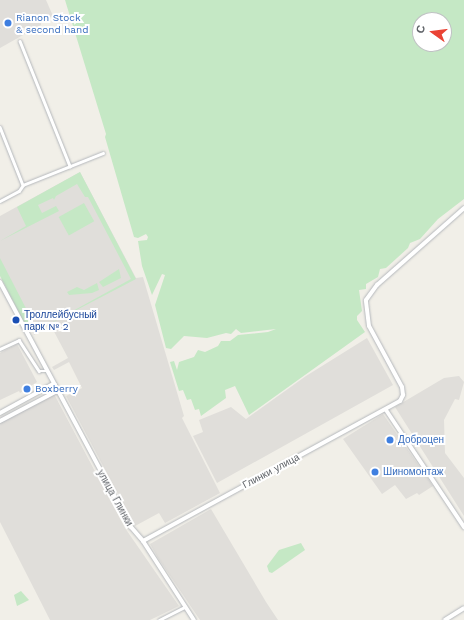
<!DOCTYPE html>
<html>
<head>
<meta charset="utf-8">
<style>
  body { margin:0 }
  #map { position:relative; width:464px; height:620px; overflow:hidden; background:#f1efe8; font-family:"Work Sans",sans-serif }
  div>[style] { position:absolute }
  [style*='--x'] { left:calc(var(--x)*1px); top:calc(var(--y)*1px); width:calc(var(--w)*1px); rotate:calc(var(--a)*1deg) }
  .industrial>* { inset:0; background:#e0deda }
  .green>* { inset:0; background:#c5e8c5; transform-origin:0 0 }
  .roads { filter:drop-shadow(0 0 1px #b5b8bc) drop-shadow(0 0 1px #b5b8bc) }
  .minor>* { height:2.5px; margin:-1.25px; padding:0 1.25px; transform-origin:1.25px; border-radius:1.25px; background:#fff }
  .secondary>* { height:4px; margin:-2px; padding:0 2px; transform-origin:2px; border-radius:2px; background:#fff }
  .dots>* { width:11px; height:11px; translate:-50% -50%; box-sizing:border-box; border:2px solid #fff; border-radius:50% }
  span { translate:-50% -50%; white-space:nowrap; text-align:center; line-height:1.15; -webkit-text-stroke:4px #fff; paint-order:stroke }
  .shop-label { font-size:10px; color:#366cbe }
  .left { translate:0 -50%; text-align:left }
  .transit-label { font-size:10px; color:#164399 }
  .street-label { font-size:10px; color:#5f6368 }
  .north { position:absolute; left:412px; top:12px; width:40px; height:40px; box-sizing:border-box; background:#fff; border:1px solid #bfc1c3; border-radius:50%; rotate:284deg; font-size:11px; font-weight:700; line-height:16px; text-align:center; color:#5f6368 }
  .north::after { content:''; display:block; margin:auto; width:14px; height:18px; background:#ea4335; clip-path:polygon(50% 0,100% 100%,50% 72%,0 100%) }
</style>
</head>
<body>
<div id="map">
  <div class="industrial">
    <i style="clip-path:polygon(0 0,46px 0,53px 16px,41px 23px,41px 25px,0 48px)"></i>
    <i style="clip-path:polygon(80px 172px,136px 278px,143px 277px,184px 416px,182px 418px,220px 493px,165px 523px,159px 513px,135px 526px,66px 396px,82px 388px,69px 362px,54px 370px,52px 367px,68px 358px,50px 324px,34px 335px,0 272px,0 216px)"></i>
    <i style="clip-path:polygon(367px 338px,393px 385px,217px 483px,193px 436px,203px 432px,199px 420px,231px 407px,246px 419px,306px 376px)"></i>
    <i style="clip-path:polygon(17px 344px,37px 382px,20px 393px,19px 391px,0 400px,0 353px)"></i>
    <i style="clip-path:polygon(459px 376px,464px 382px,459px 400px,455px 399px,444px 420px,445px 453px,464px 478px,464px 516px,395px 407px,444px 378px)"></i>
    <i style="clip-path:polygon(54px 394px,125px 528px,179px 606px,150px 620px,50px 620px,0 522px,0 422px)"></i>
    <i style="clip-path:polygon(383px 414px,433px 486px,419px 495px,417px 493px,406px 499px,395px 485px,382px 494px,343px 439px)"></i>
    <i style="clip-path:polygon(211px 509px,266px 602px,278px 620px,200px 620px,158px 558px,150px 544px)"></i>
  </div>
  <div class="green">
    <i style="clip-path:polygon(evenodd,65px 0,464px 0,464px 199px,438px 219px,420px 239px,410px 243px,408px 248px,386px 268px,380px 269px,378px 277px,366px 284px,366px 289px,359px 290px,362px 311px,357px 316px,357px 320px,365px 332px,249px 415px,235px 386px,225px 390px,226px 398px,201px 416px,199px 409px,195px 410px,191px 399px,187px 400px,183px 390px,179px 391px,170px 362px,174px 361px,177px 370px,179px 362px,194px 357px,198px 350px,205px 352px,218px 346px,221px 341px,230px 341px,238px 335px,268px 332px,276px 329px,241px 333px,236px 329px,231px 334px,226px 333px,207px 338px,184px 336px,171px 349px,166px 348px,155px 305px,165px 275px,162px 274px,152px 295px,142px 266px,138px 241px,147px 240px,148px 237px,146px 234px,138px 238px,134px 237px,105px 137px,106px 134px,65px 0,420px 20px,444px 20px,444px 44px,420px 44px,420px 20px)"></i>
    <i style="clip-path:polygon(80px 172px,136px 279px,40px 329px,131px 279px,88px 197px,85px 197px,77px 184px,56px 196px,54px 200px,53px 198px,38px 205px,42px 213px,56px 206px,59px 211px,0 241px,26px 226px,17px 207px)"></i>
    <i style="left:84px;top:203px;width:21px;height:29px;rotate:61deg"></i>
    <i style="clip-path:polygon(0 258px,33px 322px,31px 326px,26px 326px,0 276px)"></i>
    <i style="clip-path:polygon(119px 269px,121px 278px,103px 287px,99px 282px)"></i>
    <i style="clip-path:polygon(97px 283px,99px 290px,92px 293px,69px 295px,67px 292px,77px 287px,84px 290px)"></i>
    <i style="clip-path:polygon(301px 543px,305px 550px,272px 573px,269px 572px,267px 566px,279px 550px)"></i>
    <i style="clip-path:polygon(21px 591px,29px 600px,17px 606px,14px 595px)"></i>
  </div>
  <div class="roads">
    <div class="minor">
      <i style="--x:20;--y:41;--w:135;--a:68.2"></i>
      <i style="--x:0;--y:127;--w:62;--a:68.4"></i>
      <i style="--x:0;--y:201;--w:21;--a:-28"></i>
      <i style="--x:19;--y:191;--w:7;--a:-56"></i>
      <i style="--x:23;--y:185;--w:86;--a:-21.8"></i>
      <i style="--x:0;--y:349;--w:21;--a:-25"></i>
      <i style="--x:19;--y:340;--w:37;--a:57"></i>
      <i style="--x:39;--y:371;--w:8;--a:0"></i>
      <i style="--x:159;--y:620;--w:29;--a:-27"></i>
    </div>
    <div class="secondary">
      <i style="--x:0;--y:282;--w:278;--a:61.9"></i>
      <i style="--x:131;--y:527;--w:18;--a:49"></i>
      <i style="--x:143;--y:541;--w:94;--a:57.2"></i>
      <i style="--x:386;--y:410;--w:141;--a:56.3"></i>
      <i style="--x:0;--y:413;--w:60;--a:-28.7"></i>
      <i style="--x:0;--y:421;--w:64;--a:-27.8"></i>
      <i style="--x:143;--y:541;--w:293;--a:-28.6"></i>
      <i style="--x:400;--y:401;--w:7;--a:-63"></i>
      <i style="--x:403;--y:395;--w:8;--a:-97"></i>
      <i style="--x:402;--y:387;--w:69;--a:-118.4"></i>
      <i style="--x:369;--y:326;--w:26;--a:-97"></i>
      <i style="--x:366;--y:300;--w:19;--a:-54"></i>
      <i style="--x:377;--y:285;--w:116;--a:-41.5"></i>
      <i style="--x:445;--y:620;--w:22;--a:-32"></i>
    </div>
  </div>
  <div class="dots">
    <i style="left:8px;top:23px;background:#3f7fe0"></i>
    <i style="left:16px;top:320px;background:#1a4fb4"></i>
    <i style="left:27px;top:389px;background:#3f7fe0"></i>
    <i style="left:390px;top:440px;background:#3f7fe0"></i>
    <i style="left:375px;top:472px;background:#3f7fe0"></i>
  </div>
  <div class="shop-label">
    <span class="left" style="left:16px;top:23px">Rianon Stock<br>&amp; second hand</span>
    <span class="left" style="left:35px;top:389px">Boxberry</span>
    <span class="left" style="left:398px;top:440px">Доброцен</span>
    <span class="left" style="left:383px;top:472px">Шиномонтаж</span>
  </div>
  <div class="transit-label">
    <span class="left" style="left:24px;top:320px">Троллейбусный<br>парк № 2</span>
  </div>
  <div class="street-label">
    <span style="left:271px;top:471px;rotate:-28deg">Глинки улица</span>
    <span style="left:115px;top:498px;rotate:61deg">улица Глинки</span>
  </div>
  <div class="north">С</div>
</div>
</body>
</html>
